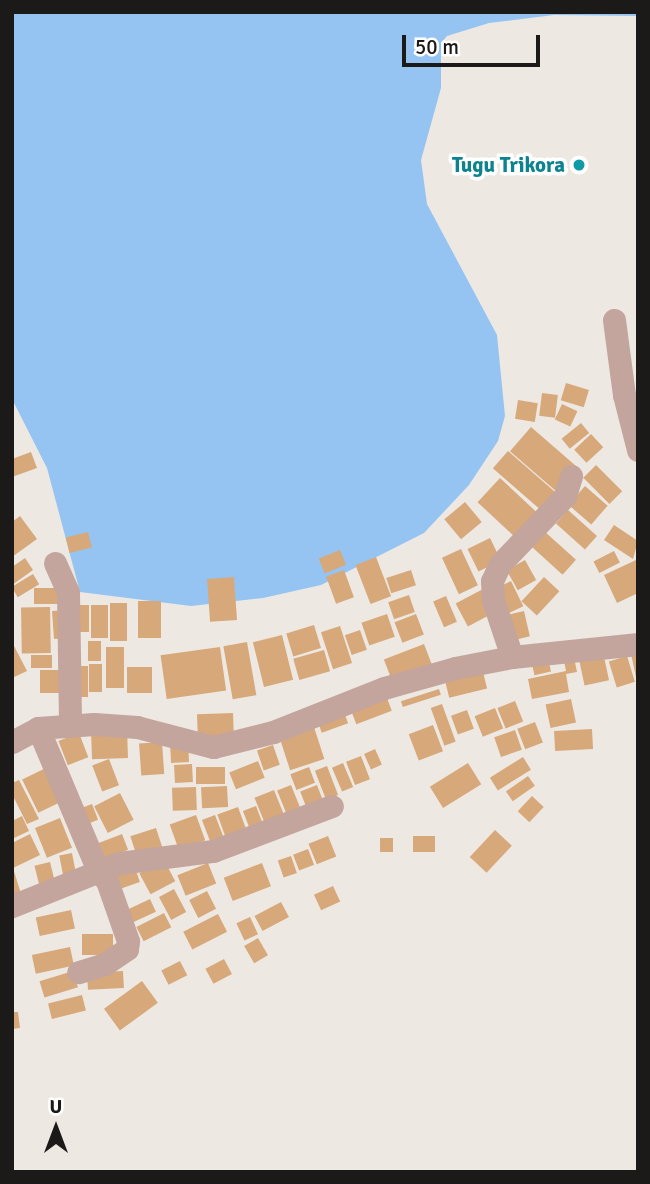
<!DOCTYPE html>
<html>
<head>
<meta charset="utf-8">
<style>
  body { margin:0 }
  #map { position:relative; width:650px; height:1184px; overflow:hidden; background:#eee8e2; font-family:Signika,sans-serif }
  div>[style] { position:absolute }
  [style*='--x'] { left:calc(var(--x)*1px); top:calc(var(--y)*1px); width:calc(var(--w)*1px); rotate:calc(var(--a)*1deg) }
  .water>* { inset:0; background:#95c4f2 }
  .building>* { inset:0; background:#d7a87a; transform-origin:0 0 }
  .street>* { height:23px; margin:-11.5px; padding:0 11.5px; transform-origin:11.5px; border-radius:11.5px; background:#c3a59d }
  .dots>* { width:19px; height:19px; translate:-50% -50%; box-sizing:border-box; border:4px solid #fff; border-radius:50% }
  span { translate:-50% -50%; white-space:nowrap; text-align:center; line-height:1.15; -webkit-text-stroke:7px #fff; paint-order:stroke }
  .culture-label { font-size:21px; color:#0d838f; font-weight:700 }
  .right { translate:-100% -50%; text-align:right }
  .frame { position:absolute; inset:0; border:14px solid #1c1a18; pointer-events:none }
  .north { position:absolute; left:21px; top:1093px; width:70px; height:70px; -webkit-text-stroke:5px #fff; paint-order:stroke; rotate:0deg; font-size:19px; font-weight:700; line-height:28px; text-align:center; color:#1c1a18 }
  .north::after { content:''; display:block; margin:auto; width:24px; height:32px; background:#1c1a18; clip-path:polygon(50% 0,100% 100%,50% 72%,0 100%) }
  .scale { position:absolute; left:402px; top:35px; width:138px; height:32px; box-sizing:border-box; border:4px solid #1c1a18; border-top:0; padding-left:9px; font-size:21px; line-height:24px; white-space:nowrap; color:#1c1a18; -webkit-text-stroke:5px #fff; paint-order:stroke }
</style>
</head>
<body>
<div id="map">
  <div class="water">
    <i style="clip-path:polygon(12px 12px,638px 12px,638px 16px,554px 15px,489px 23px,447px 36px,441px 43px,441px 88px,421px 160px,427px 204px,497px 335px,505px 416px,498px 441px,469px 485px,424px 533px,321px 585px,263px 598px,191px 606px,80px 592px,47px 468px,12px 399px)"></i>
  </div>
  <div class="building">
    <i style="left:566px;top:383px;width:24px;height:18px;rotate:17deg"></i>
    <i style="left:542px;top:393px;width:16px;height:23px;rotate:7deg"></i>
    <i style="left:518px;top:400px;width:20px;height:19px;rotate:9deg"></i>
    <i style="left:562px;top:404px;width:17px;height:17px;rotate:25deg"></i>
    <i style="left:581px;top:423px;width:13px;height:25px;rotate:51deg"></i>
    <i style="left:531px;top:427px;width:60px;height:32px;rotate:41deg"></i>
    <i style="left:591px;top:434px;width:18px;height:23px;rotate:47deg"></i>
    <i style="left:508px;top:451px;width:67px;height:23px;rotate:41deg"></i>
    <i style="clip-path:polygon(31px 452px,37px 468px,12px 477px,12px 459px)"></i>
    <i style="left:596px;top:465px;width:37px;height:18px;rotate:45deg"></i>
    <i style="left:500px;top:478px;width:56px;height:33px;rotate:43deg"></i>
    <i style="left:585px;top:486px;width:30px;height:25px;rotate:41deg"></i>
    <i style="left:465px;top:502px;width:26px;height:27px;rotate:50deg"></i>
    <i style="left:568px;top:510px;width:39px;height:18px;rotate:42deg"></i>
    <i style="clip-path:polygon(20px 516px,37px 539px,12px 557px,12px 522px)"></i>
    <i style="clip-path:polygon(614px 525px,638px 541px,633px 559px,604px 540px)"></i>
    <i style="left:544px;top:531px;width:43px;height:20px;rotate:42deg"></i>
    <i style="left:88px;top:532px;width:16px;height:23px;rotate:76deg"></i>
    <i style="left:490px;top:538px;width:25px;height:25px;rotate:64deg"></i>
    <i style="left:461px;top:549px;width:40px;height:21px;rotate:65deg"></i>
    <i style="left:340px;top:550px;width:16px;height:23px;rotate:68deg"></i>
    <i style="left:614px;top:551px;width:13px;height:23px;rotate:63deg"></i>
    <i style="left:376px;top:557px;width:42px;height:22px;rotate:69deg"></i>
    <i style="clip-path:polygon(25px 558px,33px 570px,12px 585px,12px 567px)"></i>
    <i style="left:525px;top:560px;width:23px;height:21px;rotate:61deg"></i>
    <i style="clip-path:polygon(636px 560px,638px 593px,617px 603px,604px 575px)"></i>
    <i style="left:344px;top:570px;width:29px;height:19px;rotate:70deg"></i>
    <i style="left:411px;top:570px;width:16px;height:26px;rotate:72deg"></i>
    <i style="left:33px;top:574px;width:12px;height:25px;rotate:59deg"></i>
    <i style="left:234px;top:577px;width:43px;height:27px;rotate:86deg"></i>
    <i style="left:544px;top:577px;width:21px;height:33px;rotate:43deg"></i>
    <i style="left:511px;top:581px;width:28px;height:20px;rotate:64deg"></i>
    <i style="left:34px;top:588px;width:29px;height:16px"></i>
    <i style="left:483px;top:589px;width:26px;height:31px;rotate:62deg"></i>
    <i style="left:409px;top:595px;width:18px;height:22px;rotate:71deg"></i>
    <i style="left:446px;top:596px;width:28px;height:14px;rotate:67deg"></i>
    <i style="left:138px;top:601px;width:23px;height:37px"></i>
    <i style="left:110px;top:603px;width:17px;height:38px"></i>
    <i style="left:72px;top:605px;width:17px;height:27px"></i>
    <i style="left:91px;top:605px;width:17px;height:33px"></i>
    <i style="left:50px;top:607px;width:46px;height:29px;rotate:89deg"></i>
    <i style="left:66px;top:610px;width:28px;height:14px;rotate:86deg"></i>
    <i style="left:524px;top:611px;width:26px;height:18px;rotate:77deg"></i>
    <i style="left:387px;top:614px;width:24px;height:27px;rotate:71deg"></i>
    <i style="left:416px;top:614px;width:22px;height:23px;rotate:69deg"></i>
    <i style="left:314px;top:625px;width:24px;height:29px;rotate:73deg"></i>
    <i style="left:340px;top:626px;width:39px;height:20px;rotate:72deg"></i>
    <i style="left:360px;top:630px;width:21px;height:16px;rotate:71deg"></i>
    <i style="left:282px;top:635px;width:46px;height:30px;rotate:76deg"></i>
    <i style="left:88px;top:641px;width:13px;height:20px"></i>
    <i style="clip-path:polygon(12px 642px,27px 671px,12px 678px)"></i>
    <i style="left:247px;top:642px;width:54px;height:24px;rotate:80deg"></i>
    <i style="left:424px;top:644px;width:26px;height:43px;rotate:69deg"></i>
    <i style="left:106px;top:647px;width:18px;height:41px"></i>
    <i style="left:220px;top:647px;width:44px;height:60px;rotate:82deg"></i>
    <i style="clip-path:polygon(638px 648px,638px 682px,637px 682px,630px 649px)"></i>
    <i style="left:324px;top:650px;width:22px;height:32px;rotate:74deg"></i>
    <i style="left:603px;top:652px;width:29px;height:25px;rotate:78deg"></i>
    <i style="clip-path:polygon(573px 653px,577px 672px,566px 674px,569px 692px,532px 699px,528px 679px,566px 671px,563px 656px)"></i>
    <i style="left:547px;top:654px;width:18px;height:17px;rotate:77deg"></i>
    <i style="left:31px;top:655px;width:21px;height:13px"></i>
    <i style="left:627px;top:656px;width:27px;height:19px;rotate:73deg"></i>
    <i style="left:89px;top:664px;width:13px;height:28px"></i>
    <i style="left:74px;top:666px;width:14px;height:31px"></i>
    <i style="left:127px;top:667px;width:25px;height:26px"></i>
    <i style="left:482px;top:668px;width:21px;height:39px;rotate:76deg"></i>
    <i style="left:40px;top:670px;width:21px;height:23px"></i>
    <i style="left:439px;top:689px;width:6px;height:40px;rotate:72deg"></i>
    <i style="left:385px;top:693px;width:19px;height:38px;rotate:69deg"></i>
    <i style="left:571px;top:699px;width:24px;height:26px;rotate:78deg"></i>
    <i style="left:515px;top:701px;width:22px;height:19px;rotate:68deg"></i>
    <i style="left:442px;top:704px;width:40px;height:12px;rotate:70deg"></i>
    <i style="left:495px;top:708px;width:22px;height:22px;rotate:68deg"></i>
    <i style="left:467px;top:710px;width:20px;height:17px;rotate:70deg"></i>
    <i style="left:344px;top:712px;width:12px;height:28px;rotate:70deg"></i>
    <i style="left:233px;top:713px;width:23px;height:36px;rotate:88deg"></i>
    <i style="left:312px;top:721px;width:40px;height:36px;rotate:72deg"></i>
    <i style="left:535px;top:722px;width:22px;height:19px;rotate:69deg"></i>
    <i style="left:433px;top:725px;width:28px;height:26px;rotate:69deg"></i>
    <i style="left:127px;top:729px;width:29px;height:36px;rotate:88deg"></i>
    <i style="left:592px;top:729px;width:20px;height:38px;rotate:87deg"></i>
    <i style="left:515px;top:730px;width:21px;height:22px;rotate:71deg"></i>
    <i style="left:79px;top:733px;width:26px;height:22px;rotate:69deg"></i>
    <i style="left:162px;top:742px;width:32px;height:23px;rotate:86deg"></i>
    <i style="left:188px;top:742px;width:20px;height:18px;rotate:87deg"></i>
    <i style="left:273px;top:745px;width:21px;height:17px;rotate:71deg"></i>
    <i style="left:375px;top:749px;width:17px;height:12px;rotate:66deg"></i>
    <i style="left:361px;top:756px;width:25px;height:16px;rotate:69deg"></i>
    <i style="left:523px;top:757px;width:15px;height:39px;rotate:58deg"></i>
    <i style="left:109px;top:759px;width:28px;height:18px;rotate:69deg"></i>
    <i style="left:258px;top:761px;width:18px;height:31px;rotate:68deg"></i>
    <i style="left:343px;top:763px;width:26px;height:12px;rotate:67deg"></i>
    <i style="left:468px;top:763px;width:25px;height:45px;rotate:58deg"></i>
    <i style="left:192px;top:764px;width:18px;height:18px;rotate:87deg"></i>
    <i style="left:50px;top:766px;width:37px;height:31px;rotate:64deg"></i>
    <i style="left:327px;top:766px;width:31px;height:13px;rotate:69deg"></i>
    <i style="left:196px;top:767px;width:29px;height:17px"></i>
    <i style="left:309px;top:767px;width:17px;height:20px;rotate:69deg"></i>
    <i style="left:528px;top:776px;width:12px;height:27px;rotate:55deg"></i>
    <i style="clip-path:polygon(19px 780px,39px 819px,27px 824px,12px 794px,12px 783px)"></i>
    <i style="left:291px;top:785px;width:27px;height:15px;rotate:68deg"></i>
    <i style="left:317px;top:785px;width:22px;height:18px;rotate:69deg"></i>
    <i style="left:227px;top:786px;width:21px;height:26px;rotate:87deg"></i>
    <i style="left:196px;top:787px;width:23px;height:24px;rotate:88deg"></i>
    <i style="left:274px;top:790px;width:29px;height:21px;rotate:68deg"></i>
    <i style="left:120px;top:793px;width:30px;height:29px;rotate:63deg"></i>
    <i style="left:532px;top:796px;width:16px;height:21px;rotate:43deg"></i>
    <i style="left:92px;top:804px;width:17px;height:19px;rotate:69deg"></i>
    <i style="left:256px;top:806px;width:19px;height:14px;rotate:69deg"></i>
    <i style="left:238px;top:807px;width:29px;height:22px;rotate:70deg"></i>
    <i style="left:196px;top:815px;width:27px;height:28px;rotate:70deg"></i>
    <i style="left:215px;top:815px;width:28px;height:14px;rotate:69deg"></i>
    <i style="clip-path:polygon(22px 816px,29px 831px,12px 839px,12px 821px)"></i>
    <i style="left:60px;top:818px;width:32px;height:27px;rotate:68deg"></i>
    <i style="left:156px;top:828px;width:20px;height:27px;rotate:72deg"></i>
    <i style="left:495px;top:830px;width:23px;height:37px;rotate:43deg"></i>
    <i style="clip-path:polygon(30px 834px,40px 855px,13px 868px,23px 900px,12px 903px,12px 843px)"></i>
    <i style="left:122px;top:834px;width:17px;height:34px;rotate:69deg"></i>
    <i style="left:328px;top:836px;width:22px;height:21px;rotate:68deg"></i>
    <i style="left:413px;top:836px;width:22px;height:16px"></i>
    <i style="left:380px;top:838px;width:13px;height:14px"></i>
    <i style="left:308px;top:849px;width:17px;height:16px;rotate:69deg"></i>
    <i style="left:72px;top:853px;width:20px;height:13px;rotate:79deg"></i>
    <i style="left:291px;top:856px;width:18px;height:14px;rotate:71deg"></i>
    <i style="left:164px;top:860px;width:24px;height:28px;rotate:62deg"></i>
    <i style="left:50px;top:862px;width:21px;height:16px;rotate:76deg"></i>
    <i style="left:208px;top:863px;width:22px;height:33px;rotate:68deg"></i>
    <i style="left:262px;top:863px;width:25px;height:41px;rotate:69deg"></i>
    <i style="left:134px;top:865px;width:18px;height:28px;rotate:71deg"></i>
    <i style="left:333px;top:886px;width:17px;height:21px;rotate:65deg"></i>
    <i style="left:174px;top:889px;width:26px;height:17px;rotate:62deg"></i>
    <i style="left:207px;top:891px;width:20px;height:20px;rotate:63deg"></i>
    <i style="left:150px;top:899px;width:14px;height:27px;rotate:65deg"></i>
    <i style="left:281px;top:902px;width:17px;height:30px;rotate:62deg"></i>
    <i style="left:71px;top:910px;width:19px;height:36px;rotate:78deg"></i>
    <i style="left:164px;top:913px;width:16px;height:31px;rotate:63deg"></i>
    <i style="left:218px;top:914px;width:20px;height:39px;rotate:63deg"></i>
    <i style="left:250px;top:917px;width:19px;height:15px;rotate:65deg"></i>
    <i style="left:82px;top:934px;width:31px;height:21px"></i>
    <i style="left:258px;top:938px;width:20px;height:16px;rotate:60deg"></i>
    <i style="left:70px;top:947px;width:19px;height:39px;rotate:78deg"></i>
    <i style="left:224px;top:959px;width:17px;height:21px;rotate:62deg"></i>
    <i style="left:180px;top:961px;width:16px;height:21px;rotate:63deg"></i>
    <i style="left:73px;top:971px;width:17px;height:35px;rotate:73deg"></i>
    <i style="left:123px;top:971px;width:17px;height:36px;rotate:87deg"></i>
    <i style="left:142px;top:981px;width:27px;height:47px;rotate:54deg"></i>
    <i style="left:82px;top:995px;width:16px;height:35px;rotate:76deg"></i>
    <i style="clip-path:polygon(12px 1012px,18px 1012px,20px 1028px,12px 1029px)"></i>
  </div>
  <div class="street">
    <i style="--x:614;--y:320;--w:76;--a:82.4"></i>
    <i style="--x:624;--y:395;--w:57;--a:75.7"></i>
    <i style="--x:55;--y:563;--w:32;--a:66"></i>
    <i style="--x:68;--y:592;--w:133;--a:89.1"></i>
    <i style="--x:512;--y:657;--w:60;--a:-108.4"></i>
    <i style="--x:493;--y:600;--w:19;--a:-93"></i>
    <i style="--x:492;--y:581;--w:19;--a:-65"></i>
    <i style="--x:500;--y:564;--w:94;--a:-46.3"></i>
    <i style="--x:565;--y:496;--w:21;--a:-73"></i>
    <i style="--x:38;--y:728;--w:155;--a:67.2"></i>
    <i style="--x:98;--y:871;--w:13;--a:48"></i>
    <i style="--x:107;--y:881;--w:64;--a:70.7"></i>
    <i style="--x:128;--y:941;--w:8;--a:97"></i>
    <i style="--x:127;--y:949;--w:27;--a:146"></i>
    <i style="--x:105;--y:964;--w:28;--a:163"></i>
    <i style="--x:12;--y:742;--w:30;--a:-28"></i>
    <i style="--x:38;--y:728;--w:56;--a:-4.1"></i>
    <i style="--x:94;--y:724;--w:43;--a:4"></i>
    <i style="--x:137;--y:727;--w:79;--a:14.7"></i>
    <i style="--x:213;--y:747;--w:62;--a:-14"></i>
    <i style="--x:273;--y:732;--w:119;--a:-21.6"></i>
    <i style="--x:384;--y:688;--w:74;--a:-15.7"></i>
    <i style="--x:455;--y:668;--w:58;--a:-10.9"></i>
    <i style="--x:512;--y:657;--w:127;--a:-5.9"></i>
    <i style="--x:12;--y:906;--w:115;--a:-21.9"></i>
    <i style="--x:119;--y:863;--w:95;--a:-7.3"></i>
    <i style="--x:213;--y:851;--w:127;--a:-20.7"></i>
  </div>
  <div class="dots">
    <i style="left:579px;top:165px;background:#0f9aa8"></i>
  </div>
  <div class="culture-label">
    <span class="right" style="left:565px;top:165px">Tugu Trikora</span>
  </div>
  <div class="frame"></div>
  <div class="north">U</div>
  <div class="scale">50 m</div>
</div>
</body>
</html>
